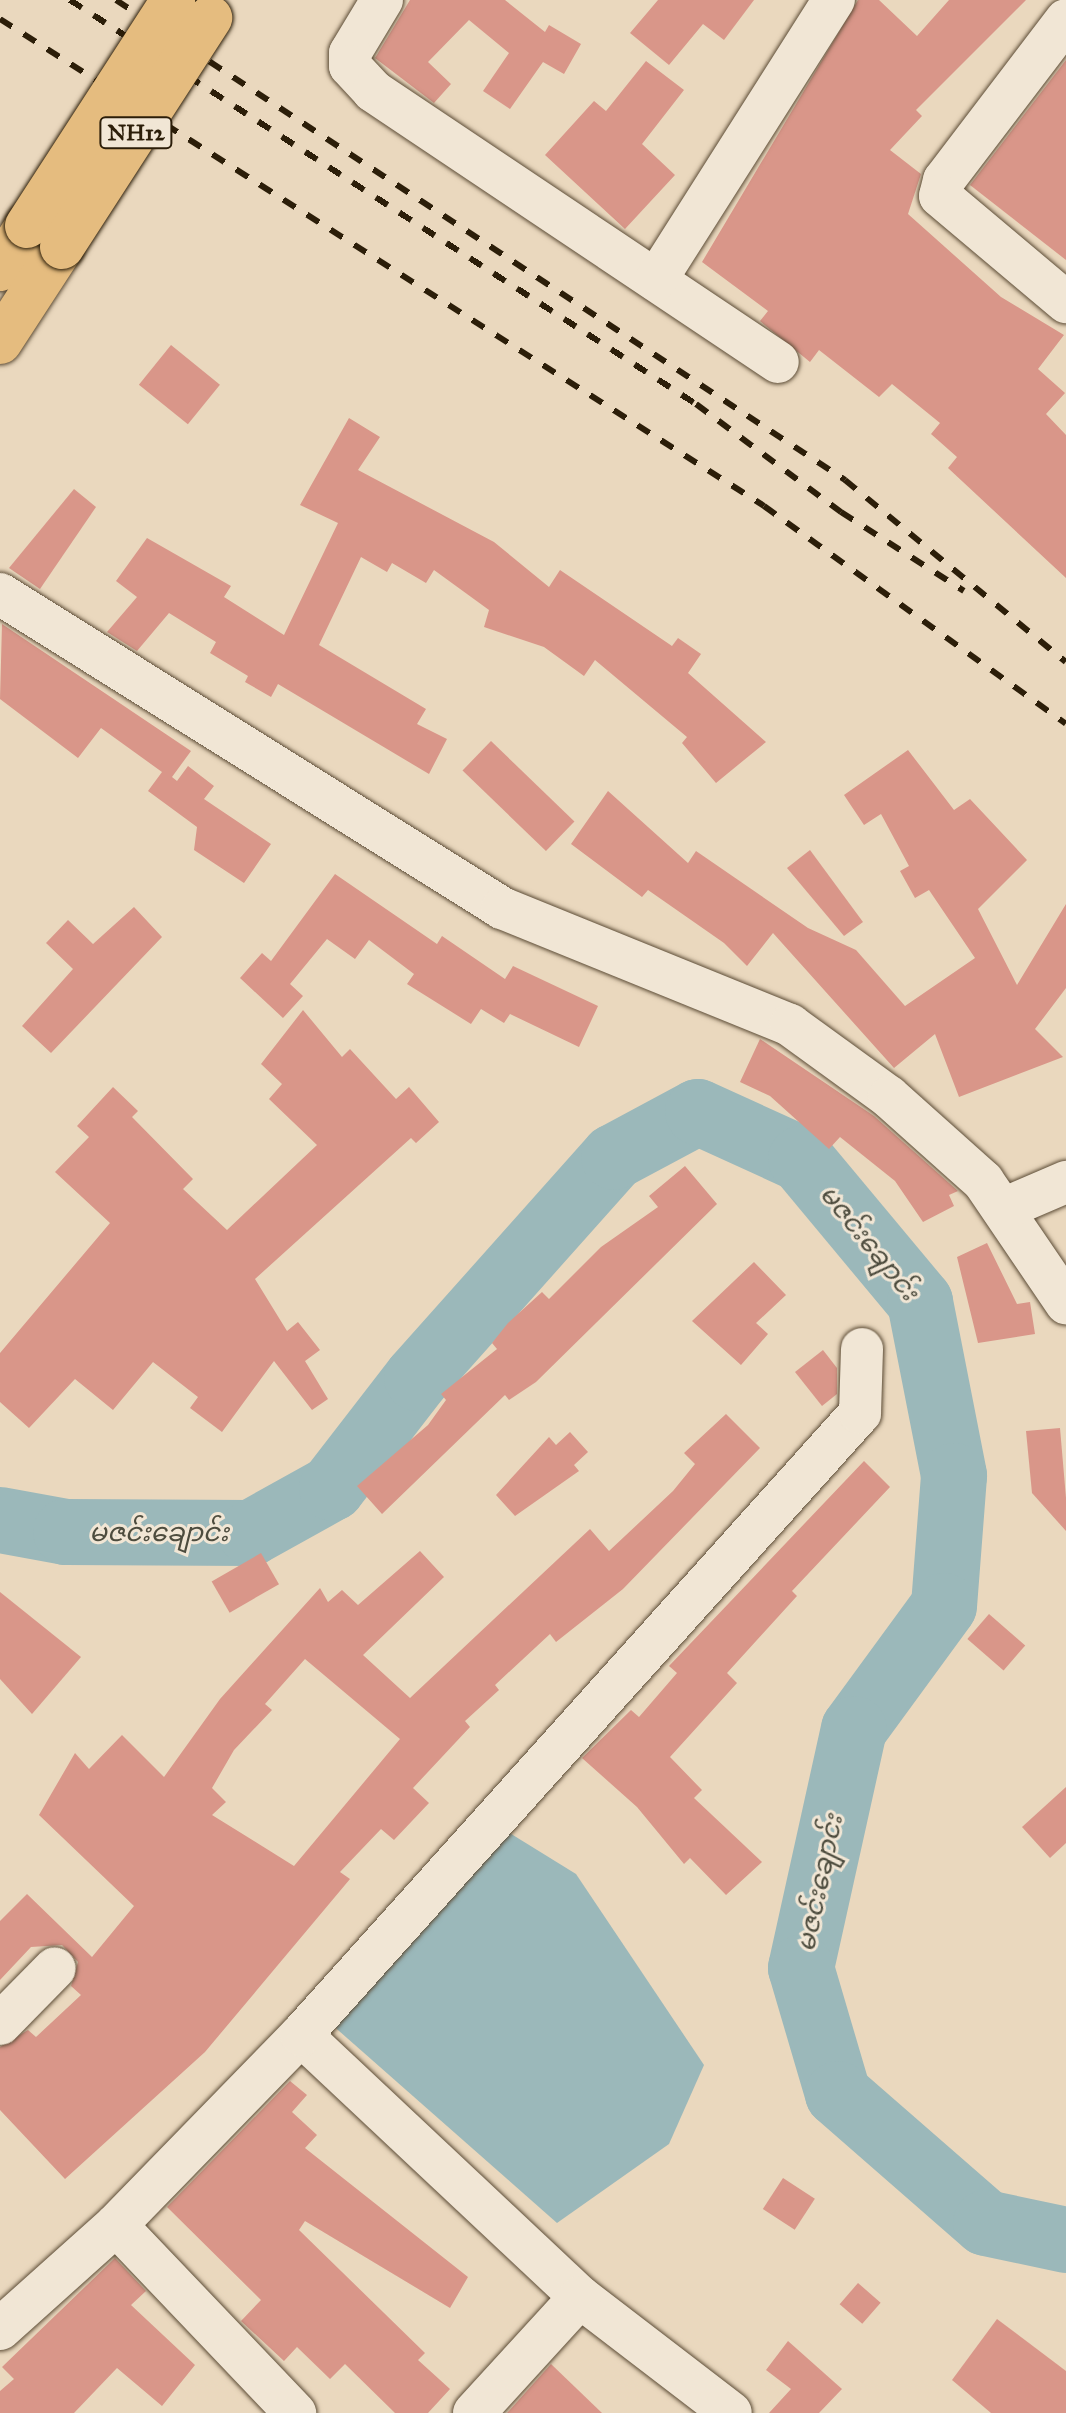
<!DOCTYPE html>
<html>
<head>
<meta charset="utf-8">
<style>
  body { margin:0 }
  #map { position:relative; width:1066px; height:2413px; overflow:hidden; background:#ead8be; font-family:"IM FELL Great Primer","Noto Sans Myanmar",serif }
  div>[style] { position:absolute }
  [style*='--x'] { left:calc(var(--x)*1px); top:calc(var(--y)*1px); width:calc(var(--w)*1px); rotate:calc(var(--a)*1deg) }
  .water>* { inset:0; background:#9bb8ba }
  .river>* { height:66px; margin:-33px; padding:0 33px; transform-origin:33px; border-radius:33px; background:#9bb8ba }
  .building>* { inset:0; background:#d99689; transform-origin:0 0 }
  .roads { filter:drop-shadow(0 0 2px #5c4c36) drop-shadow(0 0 2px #5c4c36) }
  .minor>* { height:42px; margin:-21px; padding:0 21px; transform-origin:21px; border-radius:21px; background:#f1e6d5 }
  .highway>* { height:44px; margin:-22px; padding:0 22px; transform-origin:22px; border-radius:22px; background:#e5bc7f }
  .rail>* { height:6px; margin-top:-3px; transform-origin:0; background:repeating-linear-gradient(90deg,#2c1e09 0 14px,transparent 0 28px) }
  .bridges { filter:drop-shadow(0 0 2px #2c1e09) drop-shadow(0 0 2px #2c1e09) }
  .highway-bridge>* { height:44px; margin:-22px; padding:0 22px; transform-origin:22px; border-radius:22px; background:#e5bc7f }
  span { translate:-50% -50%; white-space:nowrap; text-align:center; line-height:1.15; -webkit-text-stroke:6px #f1e6d5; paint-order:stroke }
  .shield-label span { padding:2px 6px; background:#f1e6d5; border:2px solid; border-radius:6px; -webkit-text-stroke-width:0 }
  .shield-label { font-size:22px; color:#2c1e09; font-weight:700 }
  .water-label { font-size:26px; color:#4d4c3e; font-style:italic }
</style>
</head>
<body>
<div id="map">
  <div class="water">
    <i style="clip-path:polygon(503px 1829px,576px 1874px,704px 2065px,669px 2144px,557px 2223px,330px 2023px)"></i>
  </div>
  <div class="river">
    <i style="--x:0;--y:1520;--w:67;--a:10.3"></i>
    <i style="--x:66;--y:1532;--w:185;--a:0.3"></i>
    <i style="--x:251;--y:1533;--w:93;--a:-29.1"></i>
    <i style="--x:332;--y:1488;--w:139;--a:-52.3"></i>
    <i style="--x:417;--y:1378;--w:296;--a:-48.3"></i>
    <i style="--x:614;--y:1157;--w:95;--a:-28.2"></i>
    <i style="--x:698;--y:1112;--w:113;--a:24.5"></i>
    <i style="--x:801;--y:1159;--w:186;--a:50.2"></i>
    <i style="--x:920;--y:1302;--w:177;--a:78.9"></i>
    <i style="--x:954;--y:1476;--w:130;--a:94.4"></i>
    <i style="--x:944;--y:1606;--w:152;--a:126.2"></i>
    <i style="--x:854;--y:1729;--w:245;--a:102.5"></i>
    <i style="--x:801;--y:1968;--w:131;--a:73.6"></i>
    <i style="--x:838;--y:2094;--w:196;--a:41.1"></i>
    <i style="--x:986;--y:2223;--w:82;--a:12"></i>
  </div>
  <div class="building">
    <i style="clip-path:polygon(410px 0,505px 0,545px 32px,549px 25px,581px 44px,564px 74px,543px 62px,510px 109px,483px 91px,509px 53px,469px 20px,428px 62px,451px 84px,434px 103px,375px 58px)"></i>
    <i style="clip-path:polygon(658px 0,754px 0,724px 40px,703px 24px,669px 65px,630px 33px)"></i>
    <i style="clip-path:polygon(858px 0,879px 0,917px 36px,949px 0,1026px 0,916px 110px,922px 116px,890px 150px,921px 174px,908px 214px,1001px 297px,1064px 335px,1038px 369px,1065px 393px,1046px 414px,1066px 435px,1066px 578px,948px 468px,957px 457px,931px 434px,940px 423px,892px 384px,879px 397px,819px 350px,810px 362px,760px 321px,768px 311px,702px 262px)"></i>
    <i style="clip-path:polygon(1066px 60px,1066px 260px,970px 185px)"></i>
    <i style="clip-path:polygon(646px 61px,684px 90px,642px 144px,675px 175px,625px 229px,545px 155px,594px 101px,606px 111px)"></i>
    <i style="left:171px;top:345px;width:63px;height:51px;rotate:39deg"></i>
    <i style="clip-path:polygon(349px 418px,380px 437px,358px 470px,494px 542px,549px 587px,560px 570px,672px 646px,678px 638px,701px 654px,688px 673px,766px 742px,716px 783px,682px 743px,687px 737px,595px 660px,584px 676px,544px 647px,484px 627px,489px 610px,434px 570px,426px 583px,392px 563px,387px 572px,361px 557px,319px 645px,426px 709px,417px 724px,447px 739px,429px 774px,278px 684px,271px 697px,245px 682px,248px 676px,210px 653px,216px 642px,169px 613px,137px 651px,107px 632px,137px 597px,116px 581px,147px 538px,231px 586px,224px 597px,284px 635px,338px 523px,300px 505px)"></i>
    <i style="clip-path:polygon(74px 489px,96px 507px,40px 589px,9px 568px)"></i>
    <i style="clip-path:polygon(2px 624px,191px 751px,172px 777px,177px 781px,188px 766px,214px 786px,204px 799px,271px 844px,244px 883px,194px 850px,197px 827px,148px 791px,162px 772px,101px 728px,78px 758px,0 699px)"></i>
    <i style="left:491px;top:741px;width:116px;height:41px;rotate:44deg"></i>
    <i style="clip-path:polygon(908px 750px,954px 810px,970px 799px,1027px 860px,978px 909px,1017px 985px,1066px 904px,1066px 988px,1035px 1029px,1063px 1057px,959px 1097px,935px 1034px,894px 1068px,773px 933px,747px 966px,724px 943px,648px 890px,642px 897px,571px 844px,608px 791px,688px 863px,696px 851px,808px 928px,856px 950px,905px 1006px,975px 958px,929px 890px,915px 898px,900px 871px,909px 866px,881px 814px,864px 825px,844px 795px)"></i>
    <i style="clip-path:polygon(810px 850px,863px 922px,844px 936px,787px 868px)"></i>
    <i style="clip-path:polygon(335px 874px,437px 944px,442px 936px,505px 979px,513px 966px,598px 1006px,579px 1047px,510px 1014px,504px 1023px,481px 1009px,471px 1024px,407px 984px,414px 974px,369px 940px,355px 959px,327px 939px,290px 984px,303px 996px,283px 1018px,240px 978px,262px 953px,271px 961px)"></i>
    <i style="clip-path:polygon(134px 907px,162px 937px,51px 1053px,22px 1026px,73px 969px,46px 943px,68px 920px,93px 944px)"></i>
    <i style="clip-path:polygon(303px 1010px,342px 1057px,350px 1049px,396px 1099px,409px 1087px,439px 1122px,416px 1143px,411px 1138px,255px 1279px,287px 1331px,298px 1322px,320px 1350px,305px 1361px,328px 1399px,312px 1410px,274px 1361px,222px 1432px,190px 1408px,198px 1397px,153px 1362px,113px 1410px,75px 1379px,29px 1428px,0 1402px,0 1353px,110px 1223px,55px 1172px,89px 1137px,77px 1126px,113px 1087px,138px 1111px,132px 1117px,193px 1179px,183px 1189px,227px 1230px,317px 1145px,269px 1099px,282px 1084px,261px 1064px)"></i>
    <i style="clip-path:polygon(760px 1039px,874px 1116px,958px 1191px,949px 1195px,954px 1206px,923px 1222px,895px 1181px,840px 1137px,829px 1149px,770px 1096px,740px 1082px)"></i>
    <i style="clip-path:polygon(685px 1166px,717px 1204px,536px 1382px,509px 1400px,505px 1395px,382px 1514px,357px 1486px,428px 1425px,446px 1400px,441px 1394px,497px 1349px,492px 1343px,508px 1323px,542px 1292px,549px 1299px,601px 1247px,658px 1207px,649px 1196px)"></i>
    <i style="clip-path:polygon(987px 1243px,1017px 1304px,1030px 1302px,1035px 1334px,978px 1343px,957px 1257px)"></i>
    <i style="clip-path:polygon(754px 1262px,786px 1295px,756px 1323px,768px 1334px,741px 1365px,692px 1321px)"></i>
    <i style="clip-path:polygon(823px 1350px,837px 1368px,837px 1394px,822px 1406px,795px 1372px)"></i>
    <i style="clip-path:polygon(evenodd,726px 1414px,760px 1448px,623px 1589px,556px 1642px,550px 1634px,495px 1685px,499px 1690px,465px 1721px,470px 1727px,413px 1788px,429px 1803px,394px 1840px,381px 1829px,340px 1872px,350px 1879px,205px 2052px,65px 2179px,0 2110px,0 2047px,28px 2030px,36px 2037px,81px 1995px,71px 1986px,78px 1962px,62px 1945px,31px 1947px,0 1980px,0 1921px,27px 1894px,92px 1957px,134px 1906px,39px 1815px,75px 1753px,89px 1769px,122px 1735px,164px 1777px,220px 1699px,320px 1588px,328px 1602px,342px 1590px,358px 1605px,420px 1551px,444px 1577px,363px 1655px,410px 1698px,590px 1529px,609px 1551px,673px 1491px,695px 1464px,684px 1453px,726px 1414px,305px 1659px,400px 1739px,294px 1866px,212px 1815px,226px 1802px,212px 1788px,234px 1750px,272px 1710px,265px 1704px,305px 1659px)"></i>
    <i style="clip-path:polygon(1060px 1428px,1066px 1498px,1066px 1531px,1032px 1493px,1026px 1431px)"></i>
    <i style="clip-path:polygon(570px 1432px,588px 1452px,574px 1465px,579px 1471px,515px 1516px,496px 1495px,549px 1437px,556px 1445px)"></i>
    <i style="clip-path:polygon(864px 1461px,890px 1487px,792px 1591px,797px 1596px,727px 1673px,737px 1683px,670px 1757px,702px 1790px,694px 1798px,762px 1862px,726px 1895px,690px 1858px,684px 1864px,637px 1807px,582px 1758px,631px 1710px,639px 1717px,677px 1673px,669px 1666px)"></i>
    <i style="left:261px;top:1553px;width:36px;height:57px;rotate:60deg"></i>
    <i style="clip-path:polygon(0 1592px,81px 1657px,32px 1714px,0 1679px)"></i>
    <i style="left:989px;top:1614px;width:48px;height:33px;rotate:41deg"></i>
    <i style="clip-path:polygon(1066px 1787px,1066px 1843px,1050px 1858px,1022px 1827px)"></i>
    <i style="clip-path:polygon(290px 2081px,307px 2095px,292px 2112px,317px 2135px,305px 2148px,468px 2277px,450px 2308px,305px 2221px,299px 2230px,425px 2353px,418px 2360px,450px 2389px,428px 2413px,395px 2413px,345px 2364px,330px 2379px,297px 2347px,284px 2361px,241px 2321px,261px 2300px,167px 2207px)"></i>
    <i style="left:783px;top:2178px;width:38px;height:37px;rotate:33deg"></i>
    <i style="clip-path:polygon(115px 2258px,146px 2291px,131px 2305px,195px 2365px,162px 2406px,117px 2368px,74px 2413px,0 2413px,0 2391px,14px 2379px,2px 2367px)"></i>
    <i style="left:858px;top:2283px;width:30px;height:28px;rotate:41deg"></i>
    <i style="clip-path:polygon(997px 2319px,1066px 2371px,1066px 2413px,991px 2413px,952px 2380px)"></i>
    <i style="clip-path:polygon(788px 2341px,842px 2389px,819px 2413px,769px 2413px,791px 2389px,766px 2370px)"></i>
    <i style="clip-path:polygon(551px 2364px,602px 2413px,507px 2413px)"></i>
  </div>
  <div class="roads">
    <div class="minor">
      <i style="--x:382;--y:0;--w:62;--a:121.1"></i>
      <i style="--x:350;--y:53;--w:13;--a:90"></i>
      <i style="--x:350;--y:66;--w:34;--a:47"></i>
      <i style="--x:373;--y:91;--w:487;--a:33.8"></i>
      <i style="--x:1066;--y:20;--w:201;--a:127.3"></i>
      <i style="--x:944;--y:180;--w:16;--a:104"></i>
      <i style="--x:940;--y:196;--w:165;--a:40.1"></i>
      <i style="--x:656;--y:280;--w:332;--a:-57.6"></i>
      <i style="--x:0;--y:594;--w:592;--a:32.03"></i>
      <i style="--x:502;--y:908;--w:311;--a:22.1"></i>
      <i style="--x:790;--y:1025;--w:122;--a:36"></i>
      <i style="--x:889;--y:1097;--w:126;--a:41.8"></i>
      <i style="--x:983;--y:1181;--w:148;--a:55.8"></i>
      <i style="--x:1003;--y:1209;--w:69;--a:-23.2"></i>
      <i style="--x:0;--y:2024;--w:78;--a:-45.5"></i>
      <i style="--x:301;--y:2035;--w:383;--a:43.2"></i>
      <i style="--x:580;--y:2297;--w:190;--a:37.5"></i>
      <i style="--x:116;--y:2225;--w:260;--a:46.4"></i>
      <i style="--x:0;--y:2329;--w:156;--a:-41.9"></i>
      <i style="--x:116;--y:2225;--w:265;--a:-45.8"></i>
      <i style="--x:301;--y:2035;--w:836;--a:-48.05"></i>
      <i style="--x:860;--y:1413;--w:64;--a:-88.2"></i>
      <i style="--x:474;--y:2413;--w:157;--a:-47.6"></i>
    </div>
    <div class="highway">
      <i style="--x:0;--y:269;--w:51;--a:-57.9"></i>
      <i style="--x:0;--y:342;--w:113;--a:-56.9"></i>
    </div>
  </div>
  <div class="rail">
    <i style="--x:70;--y:0;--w:745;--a:32.84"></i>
    <i style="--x:696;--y:404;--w:181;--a:36.7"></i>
    <i style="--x:841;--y:512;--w:146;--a:32.7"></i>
    <i style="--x:116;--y:0;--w:873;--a:33.36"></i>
    <i style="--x:845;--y:480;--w:286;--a:39.5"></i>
    <i style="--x:0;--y:19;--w:906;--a:32.51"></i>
    <i style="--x:764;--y:506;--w:372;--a:35.8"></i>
  </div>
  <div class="bridges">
    <div class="highway-bridge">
      <i style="--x:27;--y:226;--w:269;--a:-57.1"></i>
      <i style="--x:62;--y:247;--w:273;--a:-57.1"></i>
    </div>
  </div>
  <div class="shield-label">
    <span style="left:136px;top:133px">NH12</span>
  </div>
  <div class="water-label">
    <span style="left:869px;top:1243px;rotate:51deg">မဇင်းချောင်း</span>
    <span style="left:159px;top:1533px">မဇင်းချောင်း</span>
    <span style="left:820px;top:1883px;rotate:-78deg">မဇင်းချောင်း</span>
  </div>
</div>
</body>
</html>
